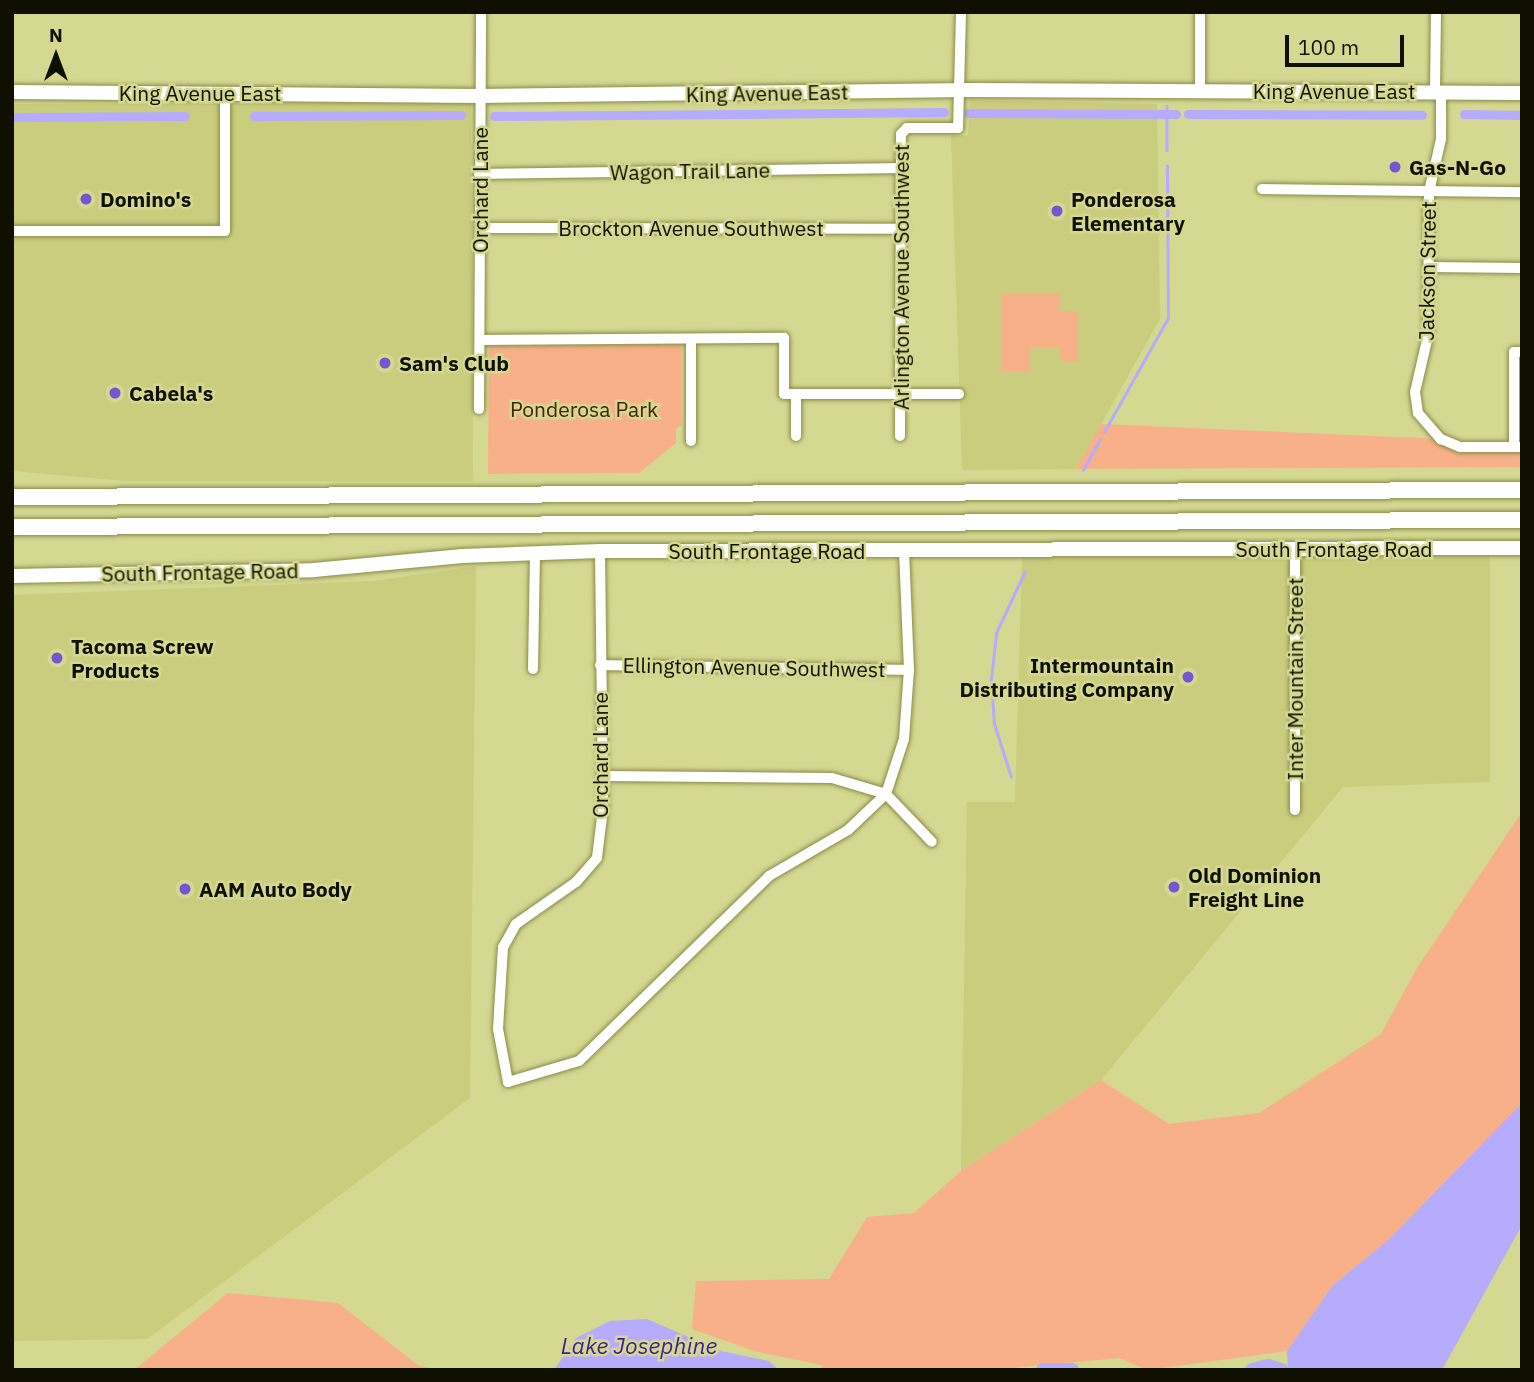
<!DOCTYPE html>
<html>
<head>
<meta charset="utf-8">
<style>
  body { margin:0 }
  #map { position:relative; width:1534px; height:1382px; overflow:hidden; background:#d5d891; font-family:"IBM Plex Sans",sans-serif }
  div>[style] { position:absolute }
  [style*='--x'] { left:calc(var(--x)*1px); top:calc(var(--y)*1px); width:calc(var(--w)*1px); rotate:calc(var(--a)*1deg) }
  .built>* { inset:0; background:#cacd7e }
  .green>* { inset:0; background:#f8b088 }
  .water>* { inset:0; background:#b6abfc }
  .stream>* { height:2.5px; margin:-1.25px; padding:0 1.25px; transform-origin:1.25px; border-radius:1.25px; background:#b6abfc }
  .canal>* { height:9px; margin:-4.5px; padding:0 4.5px; transform-origin:4.5px; border-radius:4.5px; background:#b6abfc }
  .river>* { height:14px; margin:-7px; padding:0 7px; transform-origin:7px; border-radius:7px; background:#b6abfc }
  .roads { filter:drop-shadow(0 0 2px #8a8c48) drop-shadow(0 0 2px #8a8c48) }
  .minor>* { height:10px; margin:-5px; padding:0 5px; transform-origin:5px; border-radius:5px; background:#fff }
  .major>* { height:14px; margin:-7px; padding:0 7px; transform-origin:7px; border-radius:7px; background:#fff }
  .highway>* { height:16px; margin:-8px; padding:0 8px; transform-origin:8px; border-radius:8px; background:#fff }
  .dots>* { width:19px; height:19px; translate:-50% -50%; box-sizing:border-box; border:4px solid #d5d891; border-radius:50% }
  span { translate:-50% -50%; white-space:nowrap; text-align:center; line-height:1.15; -webkit-text-stroke:5px #d5d891; paint-order:stroke }
  .street-label { font-size:21px; color:#101000 }
  .poi-label { font-size:21px; color:#101000; font-weight:700 }
  .left { translate:0 -50%; text-align:left }
  .right { translate:-100% -50%; text-align:right }
  .park-label { font-size:21px; color:#492108 }
  .water-label { font-size:23px; color:#452094; font-style:italic }
  .frame { position:absolute; inset:0; border:14px solid #101000; pointer-events:none }
  .north { position:absolute; left:21px; top:21px; width:70px; height:70px; -webkit-text-stroke:5px #d5d891; paint-order:stroke; rotate:0deg; font-size:19px; font-weight:700; line-height:28px; text-align:center; color:#101000 }
  .north::after { content:''; display:block; margin:auto; width:24px; height:32px; background:#101000; clip-path:polygon(50% 0,100% 100%,50% 72%,0 100%) }
  .scale { position:absolute; left:1285px; top:35px; width:119px; height:32px; box-sizing:border-box; border:4px solid #101000; border-top:0; padding-left:9px; font-size:21px; line-height:24px; white-space:nowrap; color:#101000; -webkit-text-stroke:5px #d5d891; paint-order:stroke }
</style>
</head>
<body>
<div id="map">
  <div class="built">
    <i style="clip-path:polygon(970px 100px,1157px 104px,1160px 319px,1076px 469px,962px 470px,951px 136px,968px 135px)"></i>
    <i style="clip-path:polygon(471px 103px,473px 481px,125px 481px,12px 471px,12px 104px)"></i>
    <i style="clip-path:polygon(1490px 556px,1490px 782px,1343px 787px,1101px 1080px,961px 1171px,967px 802px,1015px 802px,1022px 558px)"></i>
    <i style="clip-path:polygon(476px 566px,470px 1098px,147px 1339px,12px 1341px,12px 595px,374px 581px)"></i>
  </div>
  <div class="green">
    <i style="clip-path:polygon(1001px 293px,1060px 293px,1060px 311px,1078px 311px,1078px 362px,1061px 362px,1060px 347px,1030px 347px,1030px 371px,1001px 371px)"></i>
    <i style="clip-path:polygon(681px 344px,681px 425px,676px 429px,676px 443px,639px 473px,488px 474px,489px 346px)"></i>
    <i style="clip-path:polygon(1101px 424px,1441px 439px,1522px 449px,1522px 467px,1076px 469px)"></i>
    <i style="clip-path:polygon(1522px 812px,1522px 1103px,1387px 1241px,1333px 1285px,1287px 1351px,1147px 1370px,1119px 1358px,990px 1370px,820px 1370px,822px 1365px,754px 1351px,692px 1329px,696px 1281px,829px 1279px,867px 1217px,914px 1213px,961px 1171px,1101px 1080px,1169px 1124px,1259px 1113px,1381px 1034px,1417px 968px)"></i>
    <i style="clip-path:polygon(228px 1293px,338px 1303px,418px 1365px,438px 1370px,134px 1370px)"></i>
  </div>
  <div class="water">
    <i style="clip-path:polygon(1522px 1103px,1522px 1225px,1442px 1370px,1288px 1370px,1287px 1351px,1333px 1285px,1387px 1241px)"></i>
    <i style="clip-path:polygon(647px 1319px,721px 1351px,769px 1361px,779px 1370px,554px 1370px,576px 1338px,610px 1321px)"></i>
  </div>
  <div class="stream">
    <i style="--x:1167;--y:106;--w:44;--a:90"></i>
    <i style="--x:1104;--y:432;--w:131;--a:-60.7"></i>
    <i style="--x:1168;--y:318;--w:152;--a:-90.4"></i>
    <i style="--x:1083;--y:470;--w:35;--a:-61"></i>
    <i style="--x:1011;--y:777;--w:56;--a:-107.8"></i>
    <i style="--x:994;--y:724;--w:44;--a:-93.9"></i>
    <i style="--x:991;--y:680;--w:47;--a:-83.9"></i>
    <i style="--x:996;--y:633;--w:68;--a:-64.9"></i>
  </div>
  <div class="canal">
    <i style="--x:968;--y:113;--w:208;--a:0.3"></i>
    <i style="--x:1188;--y:114;--w:234;--a:0.2"></i>
    <i style="--x:1464;--y:114;--w:58;--a:1"></i>
    <i style="--x:254;--y:116;--w:207;--a:-0.3"></i>
    <i style="--x:494;--y:116;--w:450;--a:-0.5"></i>
    <i style="--x:12;--y:117;--w:173;--a:-0.3"></i>
  </div>
  <div class="river">
    <i style="--x:1043;--y:1370;--w:29;--a:0"></i>
    <i style="--x:1252;--y:1370;--w:16;--a:-14"></i>
    <i style="--x:1268;--y:1366;--w:15;--a:16"></i>
  </div>
  <div class="roads">
    <div class="minor">
      <i style="--x:1200;--y:90;--w:78;--a:-90"></i>
      <i style="--x:1435;--y:92;--w:80;--a:-89.3"></i>
      <i style="--x:1441;--y:92;--w:47;--a:90"></i>
      <i style="--x:1441;--y:139;--w:54;--a:102.8"></i>
      <i style="--x:1429;--y:192;--w:144;--a:90.4"></i>
      <i style="--x:1428;--y:336;--w:57;--a:103.1"></i>
      <i style="--x:1415;--y:392;--w:21;--a:82"></i>
      <i style="--x:1418;--y:413;--w:35;--a:49"></i>
      <i style="--x:1441;--y:439;--w:21;--a:23"></i>
      <i style="--x:1460;--y:447;--w:62;--a:0"></i>
      <i style="--x:479;--y:174;--w:421;--a:-0.8"></i>
      <i style="--x:1262;--y:189;--w:260;--a:0.7"></i>
      <i style="--x:480;--y:228;--w:422;--a:0.1"></i>
      <i style="--x:12;--y:231;--w:213;--a:0"></i>
      <i style="--x:225;--y:231;--w:137;--a:-90"></i>
      <i style="--x:1429;--y:267;--w:93;--a:0.6"></i>
      <i style="--x:480;--y:340;--w:304;--a:-0.4"></i>
      <i style="--x:784;--y:338;--w:56;--a:90"></i>
      <i style="--x:784;--y:394;--w:12;--a:0"></i>
      <i style="--x:796;--y:394;--w:42;--a:90"></i>
      <i style="--x:796;--y:394;--w:163;--a:0"></i>
      <i style="--x:479;--y:409;--w:397;--a:-89.7"></i>
      <i style="--x:900;--y:436;--w:302;--a:-89.8"></i>
      <i style="--x:901;--y:134;--w:8;--a:-45"></i>
      <i style="--x:907;--y:128;--w:51;--a:0"></i>
      <i style="--x:958;--y:128;--w:116;--a:-88.5"></i>
      <i style="--x:691;--y:441;--w:102;--a:-90"></i>
      <i style="--x:1514;--y:447;--w:95;--a:-90"></i>
      <i style="--x:1514;--y:352;--w:8;--a:0"></i>
      <i style="--x:600;--y:551;--w:258;--a:89.3"></i>
      <i style="--x:603;--y:809;--w:49;--a:97"></i>
      <i style="--x:597;--y:858;--w:32;--a:131"></i>
      <i style="--x:576;--y:882;--w:73;--a:145"></i>
      <i style="--x:516;--y:924;--w:26;--a:119"></i>
      <i style="--x:503;--y:947;--w:82;--a:93.5"></i>
      <i style="--x:498;--y:1029;--w:54;--a:79.3"></i>
      <i style="--x:508;--y:1082;--w:74;--a:-16.5"></i>
      <i style="--x:579;--y:1061;--w:265;--a:-44.2"></i>
      <i style="--x:769;--y:876;--w:91;--a:-30.2"></i>
      <i style="--x:848;--y:830;--w:52;--a:-43.5"></i>
      <i style="--x:886;--y:794;--w:58;--a:-71.9"></i>
      <i style="--x:904;--y:739;--w:69;--a:-85.9"></i>
      <i style="--x:909;--y:670;--w:120;--a:-92.4"></i>
      <i style="--x:600;--y:665;--w:309;--a:0.9"></i>
      <i style="--x:533;--y:669;--w:116;--a:-89"></i>
      <i style="--x:602;--y:776;--w:230;--a:0.5"></i>
      <i style="--x:832;--y:778;--w:56;--a:16.5"></i>
      <i style="--x:886;--y:794;--w:66;--a:46.2"></i>
      <i style="--x:1295;--y:810;--w:261;--a:-90"></i>
    </div>
    <div class="major">
      <i style="--x:12;--y:92;--w:467;--a:0.5"></i>
      <i style="--x:479;--y:96;--w:490;--a:-0.7"></i>
      <i style="--x:969;--y:90;--w:553;--a:0.31"></i>
      <i style="--x:12;--y:576;--w:302;--a:-1.1"></i>
      <i style="--x:314;--y:570;--w:149;--a:-5.4"></i>
      <i style="--x:462;--y:556;--w:138;--a:-2.1"></i>
      <i style="--x:600;--y:551;--w:922;--a:-0.19"></i>
    </div>
    <div class="highway">
      <i style="--x:12;--y:497;--w:1510;--a:-0.27"></i>
      <i style="--x:12;--y:527;--w:1510;--a:-0.27"></i>
    </div>
  </div>
  <div class="dots">
    <i style="left:1395px;top:167px;background:#7356d0"></i>
    <i style="left:86px;top:199px;background:#7356d0"></i>
    <i style="left:1057px;top:211px;background:#7356d0"></i>
    <i style="left:385px;top:363px;background:#7356d0"></i>
    <i style="left:115px;top:393px;background:#7356d0"></i>
    <i style="left:57px;top:658px;background:#7356d0"></i>
    <i style="left:1188px;top:677px;background:#7356d0"></i>
    <i style="left:1174px;top:887px;background:#7356d0"></i>
    <i style="left:185px;top:889px;background:#7356d0"></i>
  </div>
  <div class="street-label">
    <span style="left:1334px;top:91px">King Avenue East</span>
    <span style="left:200px;top:93px">King Avenue East</span>
    <span style="left:767px;top:93px;rotate:-1deg">King Avenue East</span>
    <span style="left:690px;top:171px;rotate:-1deg">Wagon Trail Lane</span>
    <span style="left:480px;top:190px;rotate:-90deg">Orchard Lane</span>
    <span style="left:691px;top:228px">Brockton Avenue Southwest</span>
    <span style="left:1427px;top:271px;rotate:-89deg">Jackson Street</span>
    <span style="left:901px;top:277px;rotate:-90deg">Arlington Avenue Southwest</span>
    <span style="left:1334px;top:549px">South Frontage Road</span>
    <span style="left:767px;top:551px">South Frontage Road</span>
    <span style="left:200px;top:572px;rotate:-1deg">South Frontage Road</span>
    <span style="left:754px;top:667px;rotate:1deg">Ellington Avenue Southwest</span>
    <span style="left:1295px;top:679px;rotate:-90deg">Inter Mountain Street</span>
    <span style="left:600px;top:755px;rotate:-90deg">Orchard Lane</span>
  </div>
  <div class="poi-label">
    <span class="left" style="left:1409px;top:167px">Gas-N-Go</span>
    <span class="left" style="left:100px;top:199px">Domino's</span>
    <span class="left" style="left:1071px;top:211px">Ponderosa<br>Elementary</span>
    <span class="left" style="left:399px;top:363px">Sam's Club</span>
    <span class="left" style="left:129px;top:393px">Cabela's</span>
    <span class="left" style="left:71px;top:658px">Tacoma Screw<br>Products</span>
    <span class="right" style="left:1174px;top:677px">Intermountain<br>Distributing Company</span>
    <span class="left" style="left:1188px;top:887px">Old Dominion<br>Freight Line</span>
    <span class="left" style="left:199px;top:889px">AAM Auto Body</span>
  </div>
  <div class="park-label">
    <span style="left:584px;top:409px">Ponderosa Park</span>
  </div>
  <div class="water-label">
    <span style="left:639px;top:1345px">Lake Josephine</span>
  </div>
  <div class="frame"></div>
  <div class="north">N</div>
  <div class="scale">100 m</div>
</div>
</body>
</html>
